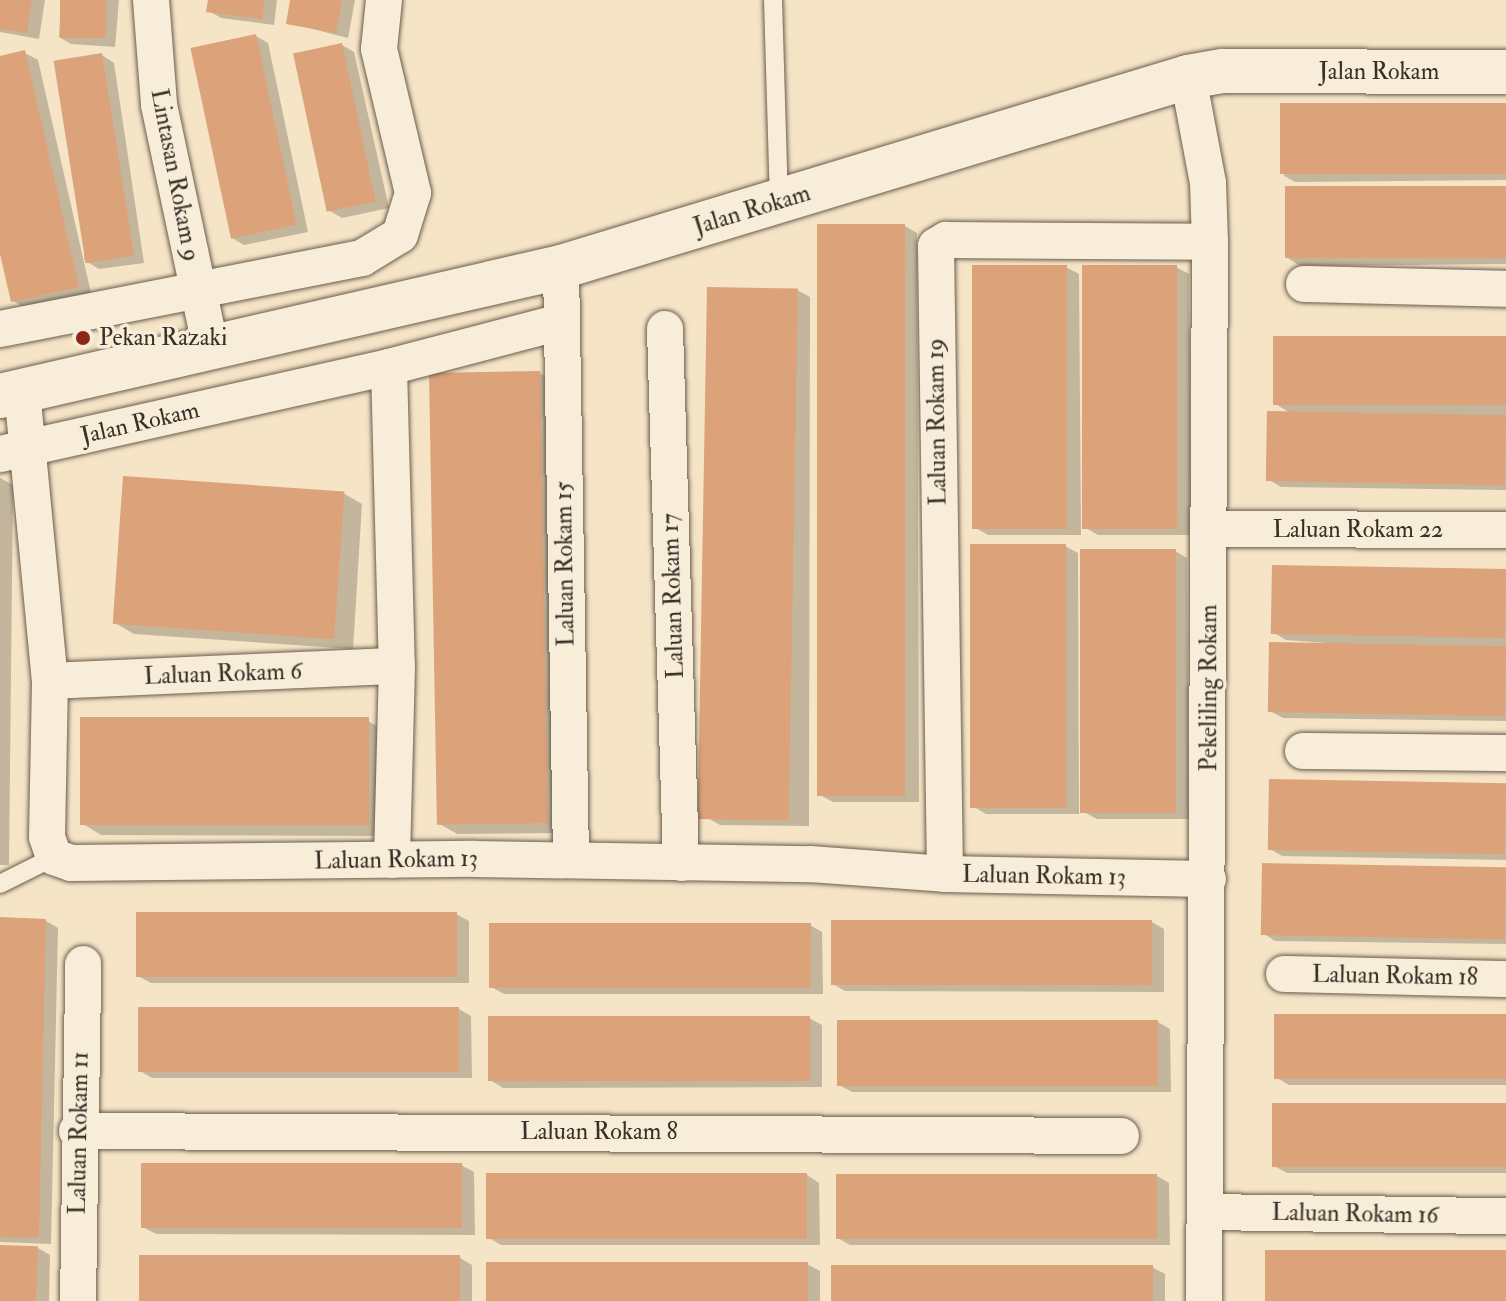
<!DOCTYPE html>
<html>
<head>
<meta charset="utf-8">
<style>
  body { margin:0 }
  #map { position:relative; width:1506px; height:1301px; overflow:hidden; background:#f5e4c5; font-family:"IM FELL Double Pica",serif }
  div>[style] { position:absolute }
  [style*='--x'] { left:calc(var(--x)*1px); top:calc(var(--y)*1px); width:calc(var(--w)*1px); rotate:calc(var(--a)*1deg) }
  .shadow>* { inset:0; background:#0003 }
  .building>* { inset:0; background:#dca27a; transform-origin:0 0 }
  .roads { filter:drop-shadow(0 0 2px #6a5d4f) drop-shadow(0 0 2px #6a5d4f) }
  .service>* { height:18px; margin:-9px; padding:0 9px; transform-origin:9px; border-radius:9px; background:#f8edd9 }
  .minor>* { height:36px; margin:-18px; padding:0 18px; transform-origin:18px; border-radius:18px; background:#f8edd9 }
  .secondary>* { height:44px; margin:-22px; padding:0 22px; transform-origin:22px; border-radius:22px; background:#f8edd9 }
  .dots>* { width:22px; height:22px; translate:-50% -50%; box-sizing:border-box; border:4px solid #f8edd9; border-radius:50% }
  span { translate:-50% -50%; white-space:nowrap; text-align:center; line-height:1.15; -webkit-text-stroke:7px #f8edd9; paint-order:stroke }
  .street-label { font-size:24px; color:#3b3028 }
  .poi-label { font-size:24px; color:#3b3028 }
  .left { translate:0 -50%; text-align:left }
</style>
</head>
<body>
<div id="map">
  <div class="shadow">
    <i style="clip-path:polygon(0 0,45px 0,39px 39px,0 32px)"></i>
    <i style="clip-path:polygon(61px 0,119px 0,115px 47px,71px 44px,59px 37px)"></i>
    <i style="clip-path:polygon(210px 0,277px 0,274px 25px,221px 18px,209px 11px)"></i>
    <i style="clip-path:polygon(292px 0,355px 0,348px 38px,289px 23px)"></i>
    <i style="clip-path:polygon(256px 36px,268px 43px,308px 232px,244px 245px,232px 238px)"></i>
    <i style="clip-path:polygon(342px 45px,354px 52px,389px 208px,342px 218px,330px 211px)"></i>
    <i style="clip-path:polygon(25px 53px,38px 60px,91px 293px,25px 308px,13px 301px,0 245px,0 58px)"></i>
    <i style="clip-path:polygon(102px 55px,114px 63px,144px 263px,99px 269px,84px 260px)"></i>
    <i style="clip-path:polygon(1506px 105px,1506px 180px,1295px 182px,1283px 175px)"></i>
    <i style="clip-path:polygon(1506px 188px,1506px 264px,1300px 266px,1288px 258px)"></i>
    <i style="clip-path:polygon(905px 226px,917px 233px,919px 802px,833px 802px,820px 795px)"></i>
    <i style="clip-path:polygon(1066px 267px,1079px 274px,1081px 535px,988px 535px,976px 528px)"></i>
    <i style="clip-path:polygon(1176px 267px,1189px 274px,1191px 535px,1098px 535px,1086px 528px)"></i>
    <i style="clip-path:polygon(797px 290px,810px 297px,809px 826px,720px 825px,708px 818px)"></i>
    <i style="clip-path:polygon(1506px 340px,1506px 490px,1281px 487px,1268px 479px,1292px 414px,1274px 403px)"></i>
    <i style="clip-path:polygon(540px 373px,559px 384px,566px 833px,457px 834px,438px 823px)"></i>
    <i style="clip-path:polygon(0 478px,13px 485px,9px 865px,0 865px)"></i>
    <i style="clip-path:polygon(343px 493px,362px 504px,353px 649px,134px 634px,115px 623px)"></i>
    <i style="clip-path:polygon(1065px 546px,1078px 553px,1079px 814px,986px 814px,974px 807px)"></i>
    <i style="clip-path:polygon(1175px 551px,1187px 558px,1189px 819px,1097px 819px,1084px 812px)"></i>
    <i style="clip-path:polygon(1506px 570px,1506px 721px,1283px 718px,1270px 711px,1366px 646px,1286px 640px,1274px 633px)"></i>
    <i style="clip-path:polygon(368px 721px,387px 732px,387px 836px,101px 835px,83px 824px)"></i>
    <i style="clip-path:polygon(1506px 785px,1506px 860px,1282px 856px,1270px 849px)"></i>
    <i style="clip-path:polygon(1506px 869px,1506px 944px,1275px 941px,1263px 933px)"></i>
    <i style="clip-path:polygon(456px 914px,469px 921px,469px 983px,151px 983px,138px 976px)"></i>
    <i style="clip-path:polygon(0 919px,46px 921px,58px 928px,51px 1244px,0 1242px)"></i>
    <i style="clip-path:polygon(1152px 922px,1164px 929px,1164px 992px,845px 991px,833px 984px)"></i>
    <i style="clip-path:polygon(810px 925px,822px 932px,823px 994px,504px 994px,491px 987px)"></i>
    <i style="clip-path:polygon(459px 1009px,471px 1016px,472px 1078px,152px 1078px,140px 1071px)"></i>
    <i style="clip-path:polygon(1506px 1017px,1506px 1085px,1289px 1085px,1277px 1078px)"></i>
    <i style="clip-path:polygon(809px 1018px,822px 1025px,822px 1087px,503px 1088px,490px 1080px)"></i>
    <i style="clip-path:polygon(1158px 1022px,1170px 1029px,1171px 1092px,852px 1092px,839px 1085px)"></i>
    <i style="clip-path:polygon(1506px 1105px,1506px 1173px,1287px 1173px,1274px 1166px)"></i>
    <i style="clip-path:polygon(461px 1165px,474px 1172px,475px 1235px,156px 1234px,143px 1227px)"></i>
    <i style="clip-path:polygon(807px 1175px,819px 1183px,820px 1245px,501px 1245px,489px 1238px)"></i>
    <i style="clip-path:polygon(1157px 1176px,1169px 1183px,1170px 1245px,850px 1245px,838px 1238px)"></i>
    <i style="clip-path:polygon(0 1247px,38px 1248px,50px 1255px,49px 1301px,0 1301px)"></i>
    <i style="clip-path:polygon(460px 1258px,472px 1265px,472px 1301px,141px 1301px)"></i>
    <i style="clip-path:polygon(807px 1264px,820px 1271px,820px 1301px,489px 1301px)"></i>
    <i style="clip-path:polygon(1152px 1267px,1165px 1274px,1165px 1301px,834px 1301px)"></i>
  </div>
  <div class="building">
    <i style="clip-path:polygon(0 0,32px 0,27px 33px,0 29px)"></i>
    <i style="left:60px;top:0;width:46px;height:38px"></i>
    <i style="clip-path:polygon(208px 0,265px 0,262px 19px,206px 12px)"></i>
    <i style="clip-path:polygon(290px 0,342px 0,336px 33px,286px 24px)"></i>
    <i style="left:256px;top:34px;width:195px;height:67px;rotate:78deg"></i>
    <i style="left:342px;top:43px;width:162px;height:50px;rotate:78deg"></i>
    <i style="clip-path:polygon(25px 50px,79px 287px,11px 302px,0 254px,0 56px)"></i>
    <i style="left:102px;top:53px;width:205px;height:49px;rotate:81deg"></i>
    <i style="left:1506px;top:103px;width:71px;height:226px;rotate:90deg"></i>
    <i style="left:1506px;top:186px;width:72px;height:221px;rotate:90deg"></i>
    <i style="left:817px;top:224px;width:88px;height:572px"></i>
    <i style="left:972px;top:265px;width:95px;height:264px"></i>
    <i style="left:1082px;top:265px;width:95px;height:264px"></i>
    <i style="left:707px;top:287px;width:91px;height:532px;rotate:1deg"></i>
    <i style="left:1273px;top:336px;width:233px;height:69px"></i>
    <i style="left:540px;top:371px;width:452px;height:111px;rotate:89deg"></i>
    <i style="left:1267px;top:411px;width:239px;height:70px;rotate:1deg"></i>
    <i style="left:123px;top:476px;width:222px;height:148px;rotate:4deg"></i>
    <i style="left:970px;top:544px;width:96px;height:264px"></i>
    <i style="left:1080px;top:549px;width:96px;height:264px"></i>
    <i style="left:1272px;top:565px;width:234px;height:69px;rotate:1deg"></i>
    <i style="left:1269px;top:642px;width:237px;height:70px;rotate:1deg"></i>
    <i style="left:80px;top:717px;width:289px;height:108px"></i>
    <i style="left:1269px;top:779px;width:237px;height:71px;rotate:1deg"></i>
    <i style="left:1262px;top:863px;width:244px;height:72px;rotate:1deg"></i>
    <i style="left:136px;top:912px;width:321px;height:65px"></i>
    <i style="clip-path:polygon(0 917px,46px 919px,39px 1238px,0 1237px)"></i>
    <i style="left:831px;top:920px;width:321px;height:65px"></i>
    <i style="left:489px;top:923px;width:322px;height:65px"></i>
    <i style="left:138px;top:1007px;width:321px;height:65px"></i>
    <i style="left:1274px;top:1014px;width:232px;height:65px"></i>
    <i style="left:488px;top:1016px;width:322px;height:65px"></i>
    <i style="left:837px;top:1020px;width:321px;height:66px"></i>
    <i style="left:1272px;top:1103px;width:234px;height:64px"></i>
    <i style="left:141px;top:1163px;width:321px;height:65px"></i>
    <i style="left:486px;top:1173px;width:321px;height:66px"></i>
    <i style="left:836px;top:1174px;width:321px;height:65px"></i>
    <i style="left:0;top:1245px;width:38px;height:56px;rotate:2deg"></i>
    <i style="left:1265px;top:1250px;width:241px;height:51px"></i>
    <i style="left:139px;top:1255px;width:321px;height:46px"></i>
    <i style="left:486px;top:1262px;width:322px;height:39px"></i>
    <i style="left:831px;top:1265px;width:322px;height:36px"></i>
  </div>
  <div class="roads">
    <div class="service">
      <i style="--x:773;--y:0;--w:201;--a:88.3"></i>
      <i style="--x:0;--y:884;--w:60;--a:-26.6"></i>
    </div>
    <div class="minor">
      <i style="--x:151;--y:0;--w:105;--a:85.6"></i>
      <i style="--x:159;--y:105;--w:249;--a:78"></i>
      <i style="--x:1188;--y:77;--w:108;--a:79.3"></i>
      <i style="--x:1208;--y:183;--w:59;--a:88.1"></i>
      <i style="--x:1210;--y:242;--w:1059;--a:90.32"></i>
      <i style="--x:561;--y:267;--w:593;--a:89.03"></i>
      <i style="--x:1304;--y:284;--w:202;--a:1.4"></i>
      <i style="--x:0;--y:329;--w:369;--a:-11.1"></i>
      <i style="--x:362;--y:258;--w:44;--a:-31.2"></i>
      <i style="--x:400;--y:235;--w:44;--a:-72.8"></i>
      <i style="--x:413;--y:193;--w:148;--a:-103.3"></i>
      <i style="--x:379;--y:49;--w:49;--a:-84.2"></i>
      <i style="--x:665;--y:329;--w:534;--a:88.28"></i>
      <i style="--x:389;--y:367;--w:299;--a:88.5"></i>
      <i style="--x:397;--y:666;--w:194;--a:91.5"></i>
      <i style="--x:22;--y:391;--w:291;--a:84.5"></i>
      <i style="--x:50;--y:681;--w:156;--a:91.1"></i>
      <i style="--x:47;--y:837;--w:21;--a:71"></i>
      <i style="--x:54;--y:857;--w:18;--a:19"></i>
      <i style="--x:71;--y:863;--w:404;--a:-0.6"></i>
      <i style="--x:475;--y:859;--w:335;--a:0.9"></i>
      <i style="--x:810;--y:864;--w:135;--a:4.2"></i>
      <i style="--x:945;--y:874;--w:263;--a:1.1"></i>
      <i style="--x:0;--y:454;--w:399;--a:-12.6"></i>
      <i style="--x:389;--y:367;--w:177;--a:-14.7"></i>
      <i style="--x:1210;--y:529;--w:296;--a:0.2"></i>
      <i style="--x:50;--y:681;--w:347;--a:-2.5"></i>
      <i style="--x:1303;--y:751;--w:203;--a:0.6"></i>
      <i style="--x:945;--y:874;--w:628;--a:-90.82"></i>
      <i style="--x:936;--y:246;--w:12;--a:-31"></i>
      <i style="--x:946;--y:240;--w:264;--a:0.4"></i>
      <i style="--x:1284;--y:974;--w:222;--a:1.3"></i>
      <i style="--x:77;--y:1131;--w:1044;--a:0.27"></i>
      <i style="--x:1205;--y:1212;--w:301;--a:0.8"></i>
      <i style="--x:78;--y:1301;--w:337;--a:-89.1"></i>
    </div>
    <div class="secondary">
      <i style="--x:0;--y:396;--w:576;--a:-12.95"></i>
      <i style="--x:561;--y:267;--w:655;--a:-16.86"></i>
      <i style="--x:1188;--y:77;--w:36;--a:-10"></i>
      <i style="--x:1223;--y:71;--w:283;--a:0.2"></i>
    </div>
  </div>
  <div class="dots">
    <i style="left:83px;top:338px;background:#8f2418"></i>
  </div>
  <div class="street-label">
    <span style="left:1379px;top:72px">Jalan Rokam</span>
    <span style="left:175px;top:175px;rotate:79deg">Lintasan Rokam 9</span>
    <span style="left:752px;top:210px;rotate:-17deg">Jalan Rokam</span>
    <span style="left:937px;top:422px;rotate:-91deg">Laluan Rokam 19</span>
    <span style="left:140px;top:423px;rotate:-13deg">Jalan Rokam</span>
    <span style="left:1358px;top:530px">Laluan Rokam 22</span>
    <span style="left:565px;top:564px;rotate:-91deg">Laluan Rokam 15</span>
    <span style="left:673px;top:596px;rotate:-92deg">Laluan Rokam 17</span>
    <span style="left:223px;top:674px;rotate:-2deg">Laluan Rokam 6</span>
    <span style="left:1209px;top:688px;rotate:-90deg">Pekeliling Rokam</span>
    <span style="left:396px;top:860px;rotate:-1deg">Laluan Rokam 13</span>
    <span style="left:1044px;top:876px;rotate:1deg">Laluan Rokam 13</span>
    <span style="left:1395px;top:976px;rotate:1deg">Laluan Rokam 18</span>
    <span style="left:599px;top:1132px">Laluan Rokam 8</span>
    <span style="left:79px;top:1133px;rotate:-89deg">Laluan Rokam 11</span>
    <span style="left:1355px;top:1214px;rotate:1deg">Laluan Rokam 16</span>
  </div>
  <div class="poi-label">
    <span class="left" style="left:99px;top:338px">Pekan Razaki</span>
  </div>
</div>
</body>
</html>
